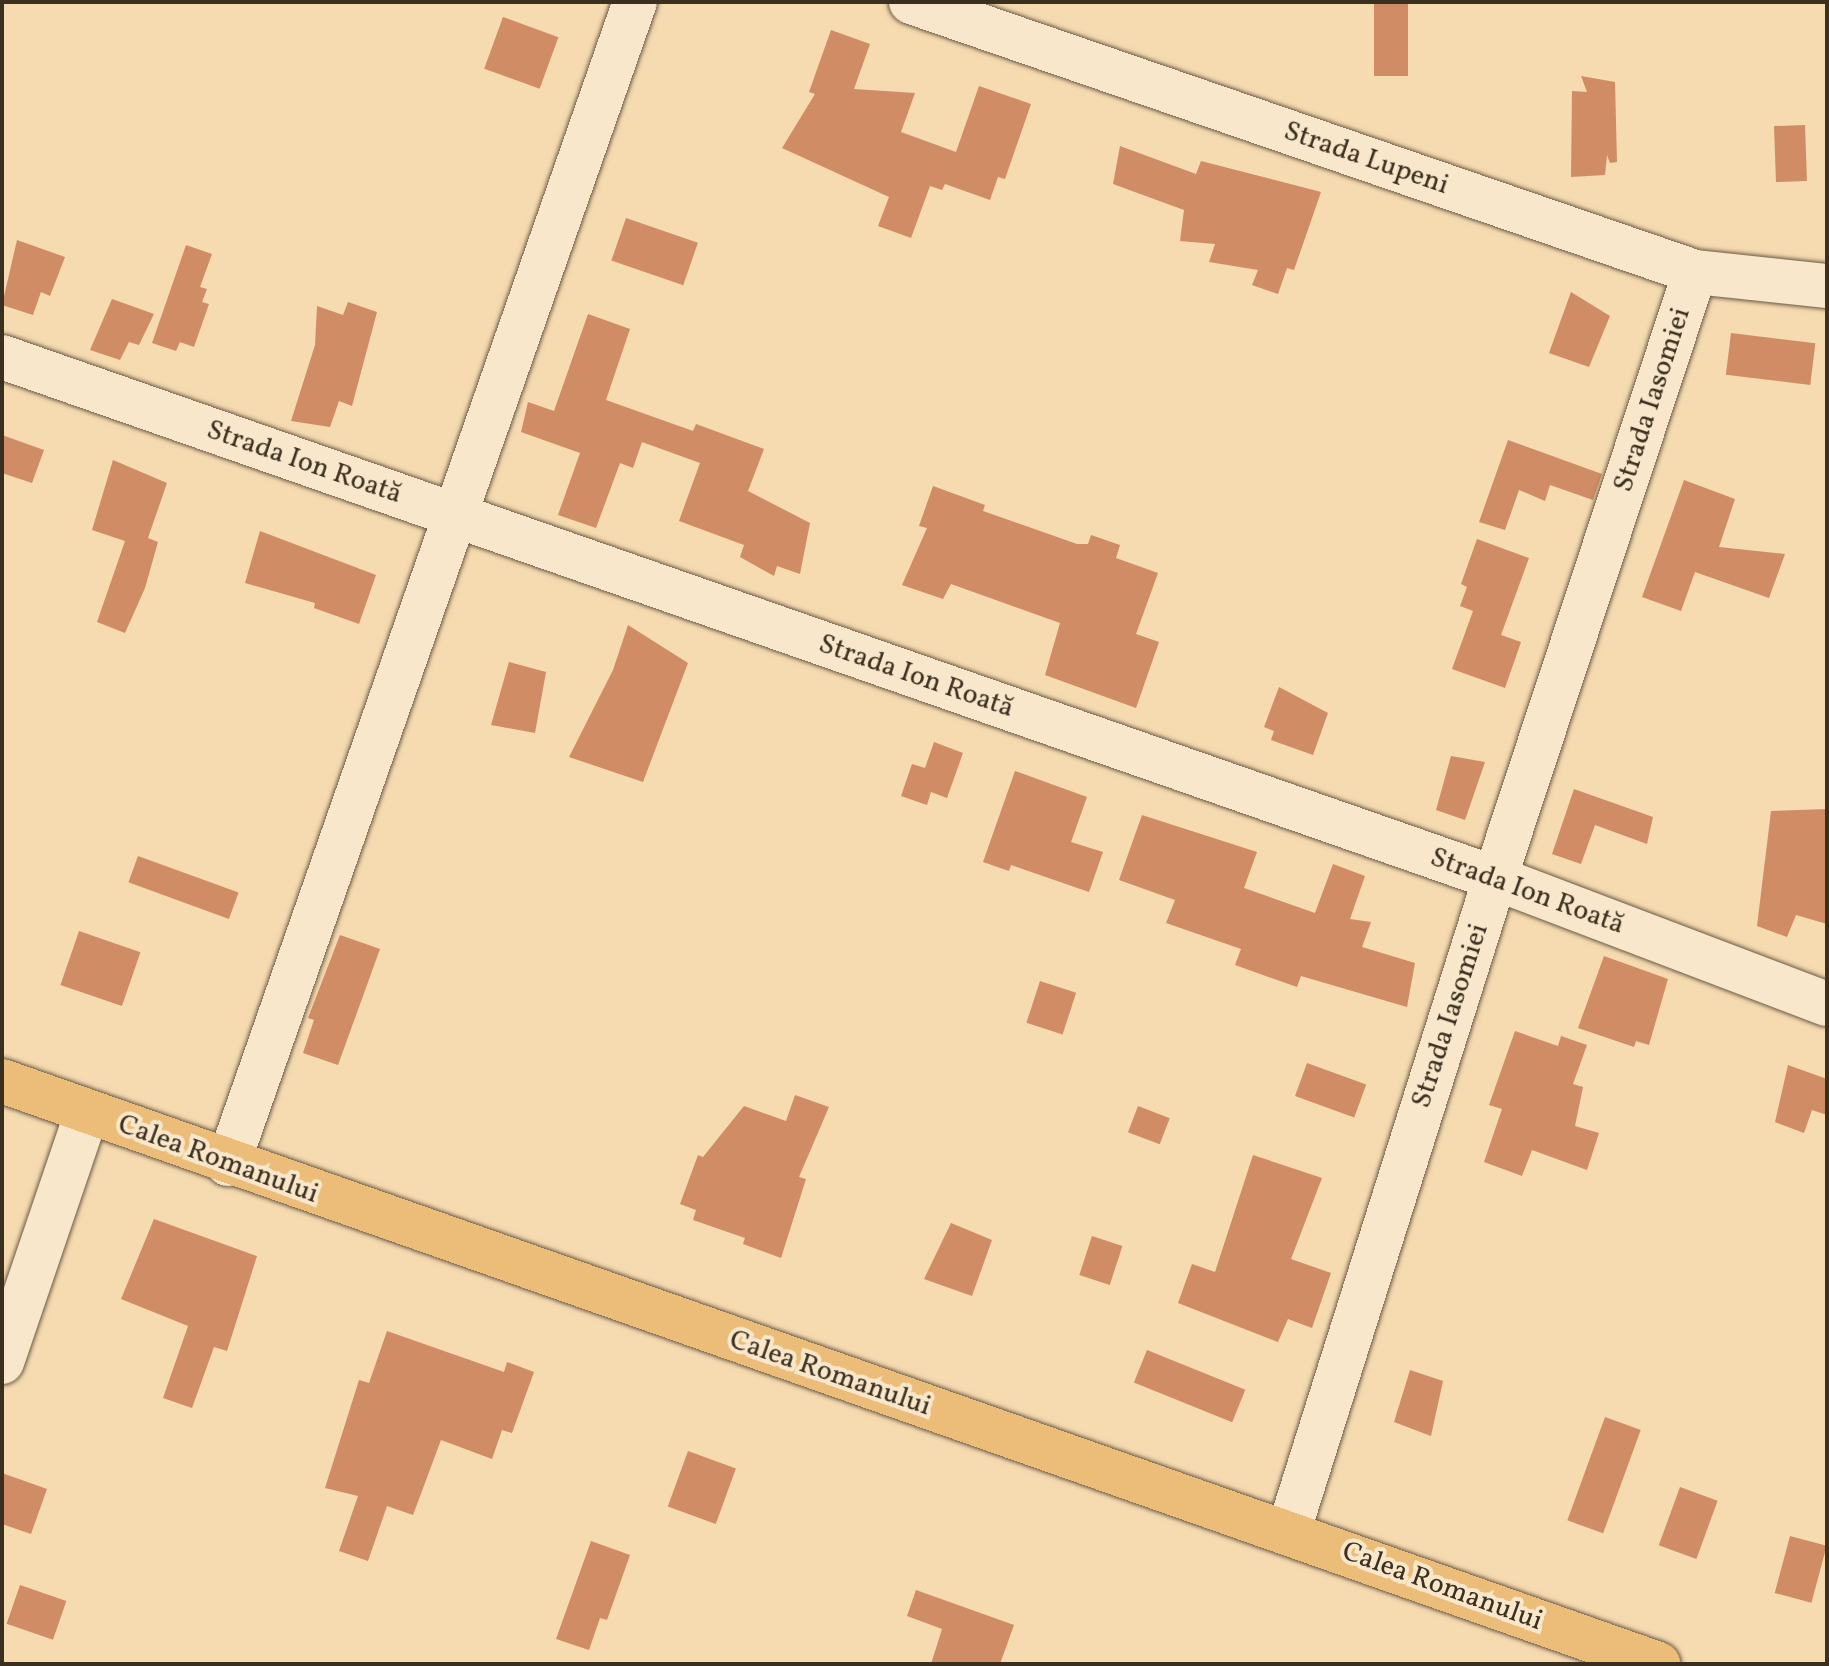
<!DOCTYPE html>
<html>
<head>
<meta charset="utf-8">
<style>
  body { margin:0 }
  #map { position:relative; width:1829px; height:1666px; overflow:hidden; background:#f6dab0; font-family:Vollkorn,serif }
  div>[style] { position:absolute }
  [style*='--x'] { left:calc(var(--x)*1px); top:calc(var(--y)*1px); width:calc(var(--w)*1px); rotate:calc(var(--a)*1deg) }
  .building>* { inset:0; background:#d08c64; transform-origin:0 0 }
  .roads { filter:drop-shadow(0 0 2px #6a5a43) drop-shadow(0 0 2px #6a5a43) }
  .minor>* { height:44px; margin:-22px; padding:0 22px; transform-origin:22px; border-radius:22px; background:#f9e7cc }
  .major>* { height:44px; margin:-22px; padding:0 22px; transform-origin:22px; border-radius:22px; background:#ebbd78 }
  span { translate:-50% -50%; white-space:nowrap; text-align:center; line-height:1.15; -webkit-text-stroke:8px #f9e7cc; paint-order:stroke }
  .street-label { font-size:28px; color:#3b2f1f }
  .frame { position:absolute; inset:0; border:4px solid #3b2f1f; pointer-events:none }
</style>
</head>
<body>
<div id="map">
  <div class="building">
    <i style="left:1374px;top:2px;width:34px;height:74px"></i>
    <i style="left:503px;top:17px;width:59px;height:55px;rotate:20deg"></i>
    <i style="clip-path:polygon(831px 30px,870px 44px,854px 89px,915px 93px,901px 132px,956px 152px,979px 86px,1031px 104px,1005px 179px,998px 177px,990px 200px,945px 184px,942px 190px,930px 186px,911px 238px,878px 226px,889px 197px,782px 148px,815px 94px,809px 92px)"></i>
    <i style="clip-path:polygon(1581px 76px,1615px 82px,1617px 162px,1610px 163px,1607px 155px,1605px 175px,1571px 177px,1572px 91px,1587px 92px)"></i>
    <i style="left:1805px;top:125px;width:56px;height:31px;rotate:88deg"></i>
    <i style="clip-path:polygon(1120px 146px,1196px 174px,1201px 161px,1321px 192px,1294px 270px,1287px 268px,1278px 294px,1252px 285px,1258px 270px,1209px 262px,1215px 244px,1180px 241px,1184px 210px,1113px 184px)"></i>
    <i style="left:626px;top:218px;width:76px;height:45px;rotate:19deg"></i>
    <i style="clip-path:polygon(17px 240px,65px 257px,50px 296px,41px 292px,33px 315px,2px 305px)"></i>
    <i style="clip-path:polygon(186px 245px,212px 254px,200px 287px,207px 289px,202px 302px,209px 304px,194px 347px,180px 342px,176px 351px,152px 343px)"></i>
    <i style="clip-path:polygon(1571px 292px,1610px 316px,1589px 367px,1549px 353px)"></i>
    <i style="clip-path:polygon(112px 299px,154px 314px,139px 345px,129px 342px,120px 360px,90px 350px)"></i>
    <i style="clip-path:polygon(348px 302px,377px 312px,352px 406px,339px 401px,330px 427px,291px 421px,315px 345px,317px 306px,343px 315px)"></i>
    <i style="clip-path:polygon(588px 314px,630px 329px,606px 400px,693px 431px,696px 424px,764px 449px,748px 491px,810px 523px,800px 574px,777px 566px,774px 576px,740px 557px,744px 545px,679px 521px,700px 463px,642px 442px,633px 468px,620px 463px,596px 528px,558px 515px,580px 453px,521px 432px,528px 402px,554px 411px)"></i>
    <i style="left:1731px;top:333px;width:85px;height:42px;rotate:7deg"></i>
    <i style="clip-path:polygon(2px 435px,44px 450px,32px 483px,2px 473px)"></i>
    <i style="clip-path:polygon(1508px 440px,1602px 474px,1593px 500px,1550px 485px,1545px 501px,1519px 490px,1505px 530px,1479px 522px)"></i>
    <i style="clip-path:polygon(113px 460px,167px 483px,148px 538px,158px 542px,145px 588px,125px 633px,97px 622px,125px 541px,92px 530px)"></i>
    <i style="clip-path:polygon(1684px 480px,1735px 499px,1719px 547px,1785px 554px,1769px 598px,1695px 572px,1681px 611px,1642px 597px)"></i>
    <i style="clip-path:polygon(933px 486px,985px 505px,983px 511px,1077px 544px,1088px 544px,1091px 535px,1120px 545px,1116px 558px,1158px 573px,1136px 634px,1159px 642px,1136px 708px,1045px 675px,1060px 623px,951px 584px,943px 599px,902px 585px,927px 528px,919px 526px)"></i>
    <i style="clip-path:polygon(260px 531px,376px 575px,359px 624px,314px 608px,315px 603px,245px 583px)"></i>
    <i style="clip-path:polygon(1477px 539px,1529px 558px,1501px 635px,1521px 642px,1505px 688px,1452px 669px,1473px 611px,1460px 606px,1467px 587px,1461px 584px)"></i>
    <i style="clip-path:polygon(628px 625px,688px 663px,643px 782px,569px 757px,613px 670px)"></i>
    <i style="clip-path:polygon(509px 662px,546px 672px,535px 733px,491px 725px)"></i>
    <i style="clip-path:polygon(1279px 687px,1328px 713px,1313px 755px,1271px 740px,1274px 731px,1264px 727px)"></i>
    <i style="clip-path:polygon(934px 742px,963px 753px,947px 798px,931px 792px,927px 805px,901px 796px,912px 764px,925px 768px)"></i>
    <i style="clip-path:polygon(1451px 756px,1485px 762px,1465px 820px,1436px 810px)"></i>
    <i style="clip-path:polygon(1015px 771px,1087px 797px,1071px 842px,1103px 852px,1089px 892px,1011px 865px,1009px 871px,983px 862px)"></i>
    <i style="clip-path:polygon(1574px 789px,1653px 817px,1647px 844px,1595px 825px,1581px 864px,1552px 854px)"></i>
    <i style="clip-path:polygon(1827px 809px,1827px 924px,1796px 915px,1787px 937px,1757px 926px,1771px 811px)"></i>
    <i style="clip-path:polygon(1142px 815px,1257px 852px,1244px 888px,1315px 913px,1333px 864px,1365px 876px,1350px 919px,1371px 922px,1362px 947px,1415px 963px,1407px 1007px,1301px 976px,1297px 987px,1235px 965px,1241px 949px,1166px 923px,1175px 900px,1119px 880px)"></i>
    <i style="left:138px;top:856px;width:107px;height:28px;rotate:20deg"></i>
    <i style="left:79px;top:931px;width:65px;height:57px;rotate:19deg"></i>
    <i style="clip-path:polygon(340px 935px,380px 949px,338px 1065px,303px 1053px,314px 1020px,308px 1018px)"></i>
    <i style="clip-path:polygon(1604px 956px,1668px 979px,1649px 1045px,1636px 1041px,1634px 1047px,1578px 1028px)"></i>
    <i style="left:1040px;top:981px;width:38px;height:44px;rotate:18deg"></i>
    <i style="clip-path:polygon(1515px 1031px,1558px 1046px,1561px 1036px,1587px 1045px,1573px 1084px,1583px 1087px,1575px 1126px,1599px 1133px,1587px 1170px,1532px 1150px,1522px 1176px,1484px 1162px,1502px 1109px,1489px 1105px)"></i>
    <i style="left:1307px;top:1063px;width:63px;height:35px;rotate:20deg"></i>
    <i style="clip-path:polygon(1788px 1065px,1827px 1079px,1827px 1115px,1812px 1110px,1804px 1133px,1775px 1122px)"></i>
    <i style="clip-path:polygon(795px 1095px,829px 1107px,799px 1177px,806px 1179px,781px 1258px,743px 1244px,745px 1238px,693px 1220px,696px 1210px,680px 1204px,698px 1155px,703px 1157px,744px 1106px,786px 1121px)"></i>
    <i style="left:1138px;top:1106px;width:34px;height:28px;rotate:21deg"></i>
    <i style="clip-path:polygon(1253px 1155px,1322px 1178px,1291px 1259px,1331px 1273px,1312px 1328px,1288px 1319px,1278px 1342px,1178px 1303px,1192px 1264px,1215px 1272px)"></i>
    <i style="clip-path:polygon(154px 1219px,257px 1256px,227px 1351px,214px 1347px,192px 1408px,163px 1398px,188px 1326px,121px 1299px)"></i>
    <i style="clip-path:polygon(951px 1223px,992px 1240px,972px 1296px,924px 1279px)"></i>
    <i style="left:1092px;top:1236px;width:32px;height:41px;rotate:18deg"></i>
    <i style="clip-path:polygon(387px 1331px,504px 1372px,507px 1362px,534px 1372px,512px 1433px,502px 1430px,492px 1459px,441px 1440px,413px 1515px,387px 1506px,368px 1561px,339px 1551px,358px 1496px,325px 1488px,359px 1380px,369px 1383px)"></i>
    <i style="left:1147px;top:1350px;width:106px;height:35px;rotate:22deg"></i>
    <i style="clip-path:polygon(1410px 1370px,1443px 1381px,1431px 1436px,1394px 1422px)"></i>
    <i style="left:1605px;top:1417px;width:38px;height:110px;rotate:20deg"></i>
    <i style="left:688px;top:1451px;width:51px;height:59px;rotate:20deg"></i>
    <i style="clip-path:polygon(2px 1473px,47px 1489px,31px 1534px,2px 1524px)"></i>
    <i style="left:1680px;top:1487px;width:40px;height:62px;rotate:20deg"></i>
    <i style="left:1790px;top:1536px;width:38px;height:59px;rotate:15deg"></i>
    <i style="clip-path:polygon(591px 1541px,630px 1555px,607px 1620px,600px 1618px,589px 1650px,556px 1639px)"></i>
    <i style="left:20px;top:1585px;width:49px;height:41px;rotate:19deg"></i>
    <i style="clip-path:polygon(916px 1590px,1014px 1625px,1000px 1664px,931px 1664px,942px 1629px,907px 1616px)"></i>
  </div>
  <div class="roads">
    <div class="minor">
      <i style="--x:911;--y:2;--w:829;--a:19"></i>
      <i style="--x:1695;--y:272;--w:133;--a:6.1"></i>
      <i style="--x:2;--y:357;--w:1581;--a:19.24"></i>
      <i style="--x:1495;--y:878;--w:355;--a:20.8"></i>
      <i style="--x:228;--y:1164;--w:1231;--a:-70.7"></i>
      <i style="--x:2;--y:1362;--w:264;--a:-71.2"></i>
      <i style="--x:1288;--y:1533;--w:687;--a:-72.46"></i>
      <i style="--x:1495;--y:878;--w:638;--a:-71.74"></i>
    </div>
    <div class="major">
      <i style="--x:2;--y:1081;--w:1756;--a:19.39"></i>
    </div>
  </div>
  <div class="street-label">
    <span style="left:1366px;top:159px;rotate:19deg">Strada Lupeni</span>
    <span style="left:1653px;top:400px;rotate:-72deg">Strada Iasomiei</span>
    <span style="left:304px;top:463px;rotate:19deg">Strada Ion Roată</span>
    <span style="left:916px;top:677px;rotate:19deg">Strada Ion Roată</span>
    <span style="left:1527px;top:892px;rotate:20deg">Strada Ion Roată</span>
    <span style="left:1451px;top:1016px;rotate:-72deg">Strada Iasomiei</span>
    <span style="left:218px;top:1160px;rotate:20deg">Calea Romanului</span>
    <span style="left:830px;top:1374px;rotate:19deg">Calea Romanului</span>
    <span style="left:1442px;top:1587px;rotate:20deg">Calea Romanului</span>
  </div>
  <div class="frame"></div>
</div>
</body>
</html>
